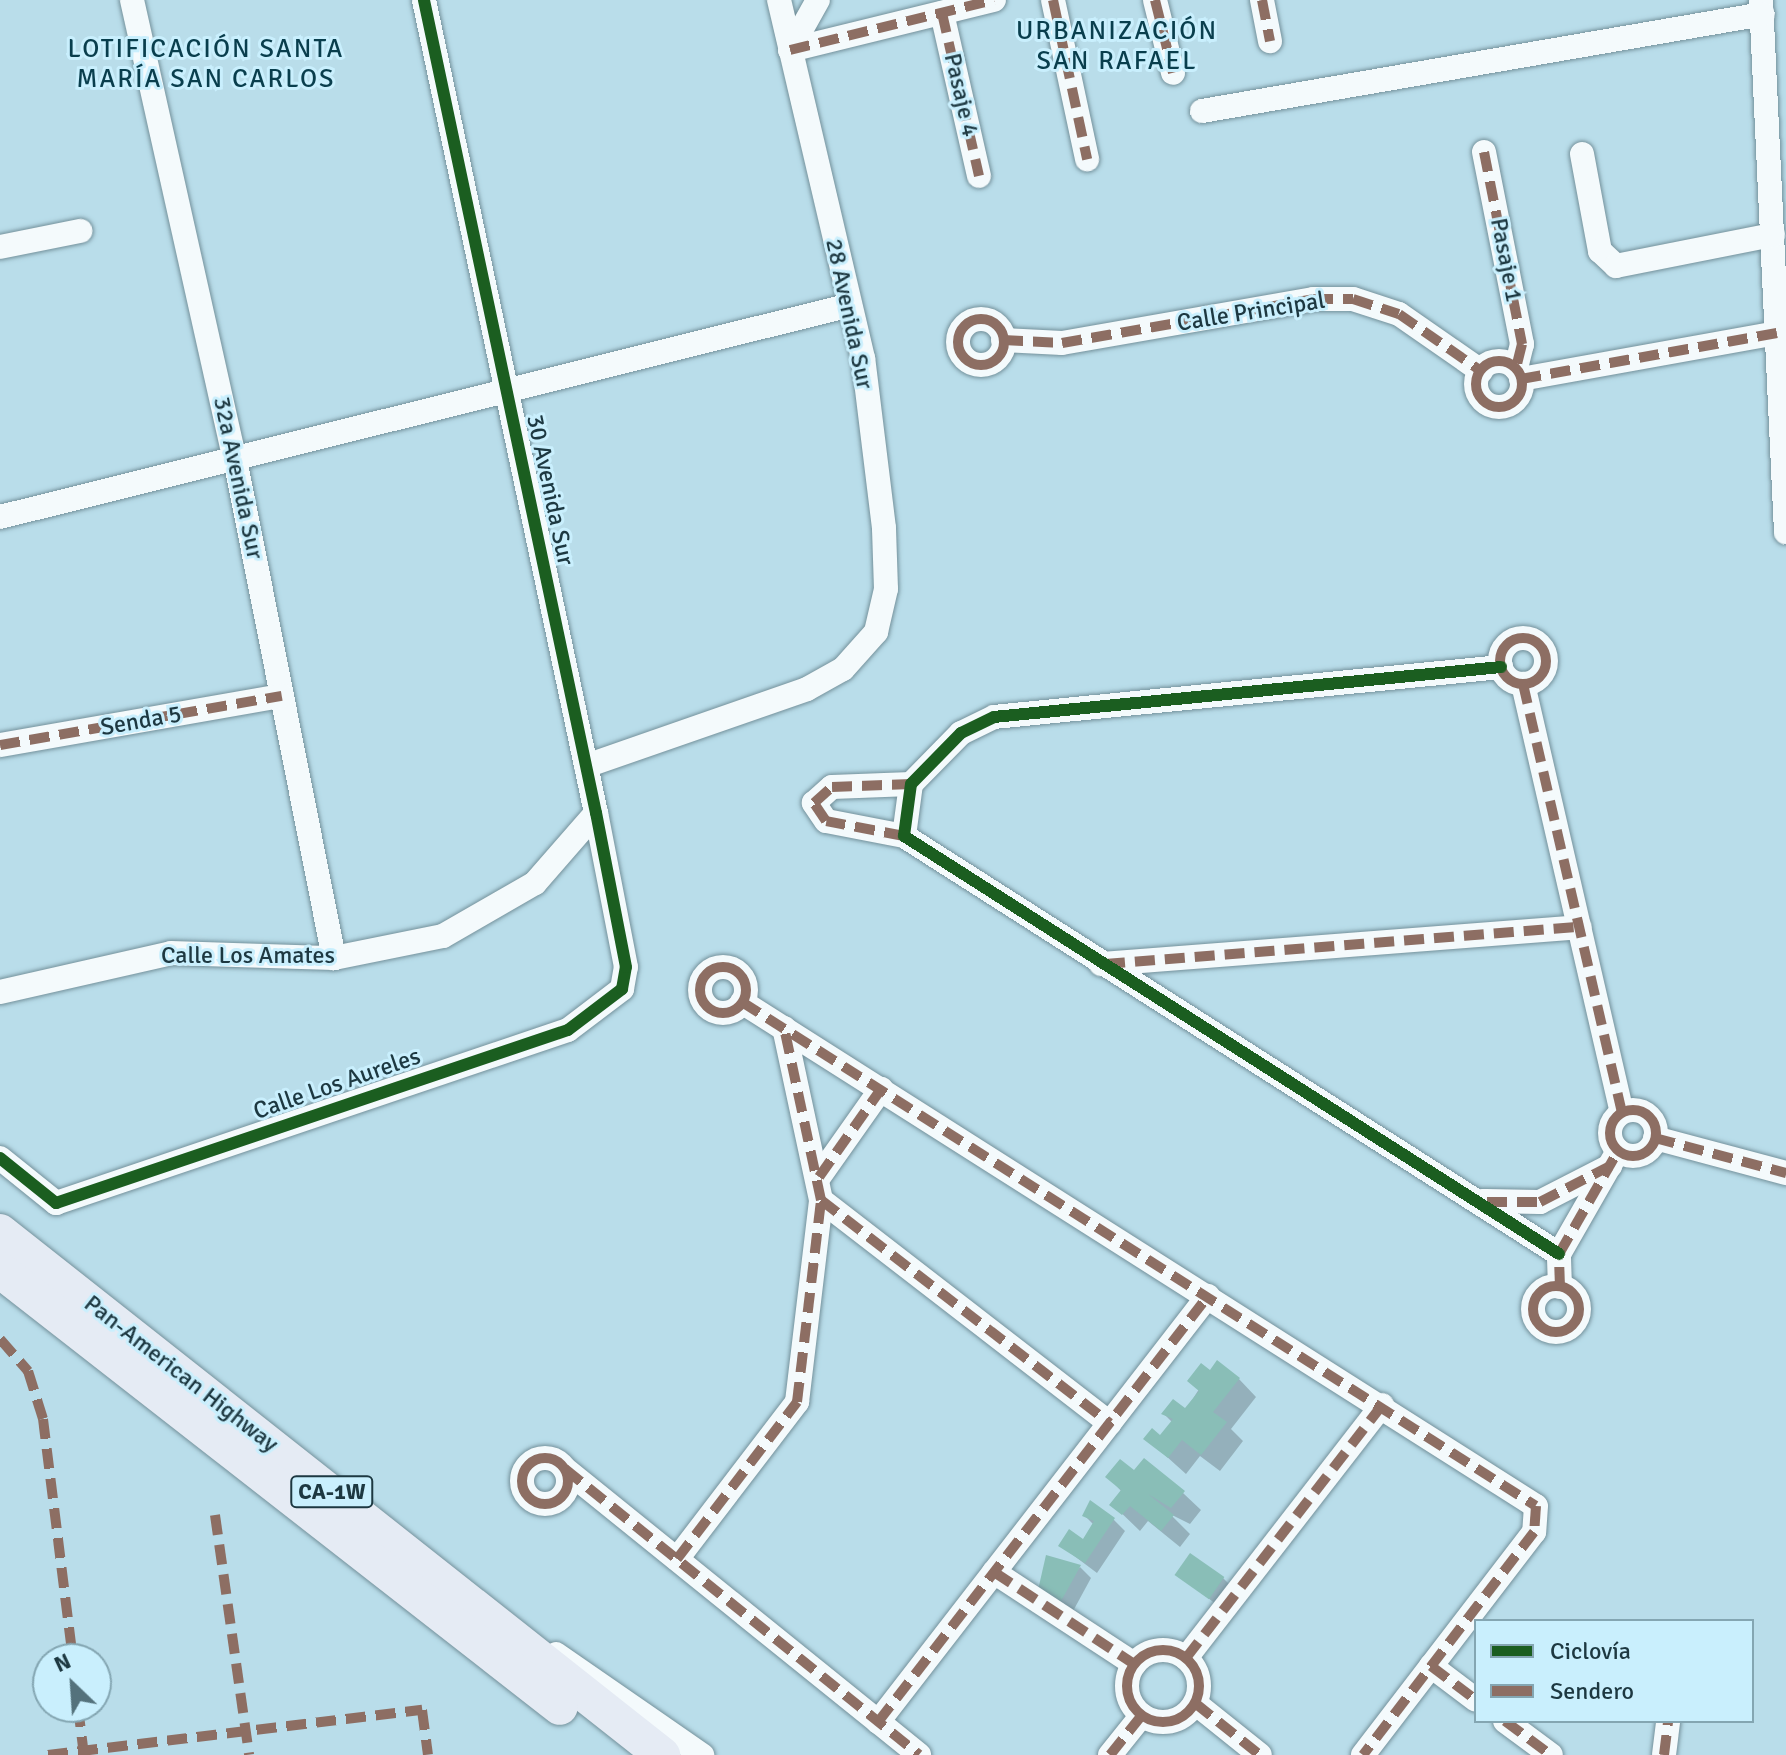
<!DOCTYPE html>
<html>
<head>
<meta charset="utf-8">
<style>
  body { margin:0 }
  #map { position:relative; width:1786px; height:1755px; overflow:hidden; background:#b9ddea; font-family:Signika,sans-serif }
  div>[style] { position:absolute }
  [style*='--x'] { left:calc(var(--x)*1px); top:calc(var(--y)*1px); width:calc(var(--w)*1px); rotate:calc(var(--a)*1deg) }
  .shadow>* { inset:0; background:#0003 }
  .building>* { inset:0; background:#89beb7; transform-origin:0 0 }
  .roads { filter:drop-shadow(0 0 2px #74919b) drop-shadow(0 0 2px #74919b) }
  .minor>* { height:24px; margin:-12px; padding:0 12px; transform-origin:12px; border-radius:12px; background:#f4fafc }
  .minor>.ring { margin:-12px; padding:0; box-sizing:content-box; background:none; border:24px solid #f4fafc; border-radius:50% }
  .highway>* { height:36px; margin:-18px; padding:0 18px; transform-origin:18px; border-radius:18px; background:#e5ebf4 }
  .quiet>* { height:10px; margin-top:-5px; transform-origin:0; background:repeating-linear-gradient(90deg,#8d6e63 0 20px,transparent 0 30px) }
  .quiet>.ring { margin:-5px; padding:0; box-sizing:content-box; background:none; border:10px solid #8d6e63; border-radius:50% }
  .cycleway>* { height:12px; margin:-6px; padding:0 6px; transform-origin:6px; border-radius:6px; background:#1b5e20 }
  span { translate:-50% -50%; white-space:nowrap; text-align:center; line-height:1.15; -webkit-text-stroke:6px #c9effd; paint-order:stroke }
  .shield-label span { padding:2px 6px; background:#c9effd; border:2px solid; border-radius:6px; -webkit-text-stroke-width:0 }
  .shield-label { font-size:22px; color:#1d3841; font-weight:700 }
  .street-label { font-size:24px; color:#1d3841 }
  .neighbourhood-label { font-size:26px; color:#093e4d; letter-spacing:2px }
  .legend { position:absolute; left:1474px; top:1619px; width:280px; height:104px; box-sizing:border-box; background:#c9effd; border:2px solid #84a6b2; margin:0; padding:10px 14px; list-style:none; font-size:24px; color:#1d3841 }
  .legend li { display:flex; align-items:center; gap:16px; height:40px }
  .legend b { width:40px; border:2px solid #84a6b2 }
  .north { position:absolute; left:32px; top:1643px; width:80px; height:80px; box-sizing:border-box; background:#c9effd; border:2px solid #84a6b2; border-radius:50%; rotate:335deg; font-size:22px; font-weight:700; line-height:32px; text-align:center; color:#1d3841 }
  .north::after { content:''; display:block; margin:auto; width:28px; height:36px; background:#54727c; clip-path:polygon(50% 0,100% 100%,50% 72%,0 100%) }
</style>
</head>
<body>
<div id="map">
  <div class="shadow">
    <i style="clip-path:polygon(1210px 1372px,1239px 1379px,1256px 1397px,1231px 1429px,1243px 1441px,1220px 1471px,1200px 1456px,1186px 1474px,1146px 1438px,1161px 1438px,1173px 1423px,1164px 1414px,1185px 1411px)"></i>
    <i style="clip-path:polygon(1134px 1473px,1183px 1493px,1201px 1510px,1190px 1524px,1170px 1514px,1190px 1534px,1180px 1547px,1148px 1521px,1140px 1531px,1112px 1504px,1122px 1492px,1108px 1477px)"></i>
    <i style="clip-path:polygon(1085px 1516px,1114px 1520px,1125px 1531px,1097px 1573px,1061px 1546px,1084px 1541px,1094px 1525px)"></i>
    <i style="clip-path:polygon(1080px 1567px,1091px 1578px,1072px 1613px,1052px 1601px)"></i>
    <i style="clip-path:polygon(1178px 1575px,1223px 1578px,1234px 1589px,1221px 1608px)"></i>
  </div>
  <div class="building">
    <i style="clip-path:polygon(1217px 1360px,1240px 1378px,1213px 1412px,1227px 1422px,1201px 1455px,1182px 1440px,1168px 1458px,1143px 1439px,1152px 1428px,1160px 1435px,1173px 1419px,1161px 1414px,1173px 1399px,1185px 1408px,1199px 1391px,1187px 1381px,1201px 1363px,1210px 1370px)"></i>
    <i style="clip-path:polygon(1144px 1458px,1185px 1491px,1171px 1508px,1148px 1494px,1174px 1515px,1161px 1531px,1130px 1506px,1122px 1515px,1109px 1505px,1121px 1490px,1105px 1477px,1120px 1459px,1134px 1470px)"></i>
    <i style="clip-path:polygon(1090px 1500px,1115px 1518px,1085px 1563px,1058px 1546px,1069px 1529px,1083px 1539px,1094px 1521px,1082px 1516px)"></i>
    <i style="left:1190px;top:1553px;width:42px;height:27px;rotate:35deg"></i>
    <i style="clip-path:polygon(1046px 1555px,1081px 1565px,1060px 1603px,1038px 1590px)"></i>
  </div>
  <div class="roads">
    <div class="minor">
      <i style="--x:132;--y:0;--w:470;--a:77.4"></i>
      <i style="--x:235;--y:459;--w:509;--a:78.78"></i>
      <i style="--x:1053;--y:0;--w:163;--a:77.9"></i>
      <i style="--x:1155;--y:0;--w:75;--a:76.1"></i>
      <i style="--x:1262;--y:0;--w:42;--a:79"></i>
      <i style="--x:1761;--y:0;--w:533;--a:87.31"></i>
      <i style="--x:942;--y:13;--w:167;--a:77.2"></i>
      <i style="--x:790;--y:50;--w:210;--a:-13.8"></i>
      <i style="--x:790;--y:50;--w:57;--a:-60.8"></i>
      <i style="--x:1202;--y:111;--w:569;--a:-9.81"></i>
      <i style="--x:1484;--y:152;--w:196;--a:78.8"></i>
      <i style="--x:1522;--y:344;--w:25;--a:104"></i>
      <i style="--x:1582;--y:154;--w:99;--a:79.5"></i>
      <i style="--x:1600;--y:251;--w:22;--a:43"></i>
      <i style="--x:1616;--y:266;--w:160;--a:-11.2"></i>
      <i style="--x:0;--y:247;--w:82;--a:-11.3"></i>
      <i class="ring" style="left:958px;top:319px;width:22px;height:22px"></i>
      <i style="--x:1003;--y:340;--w:59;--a:2.9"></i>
      <i style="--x:1062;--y:343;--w:255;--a:-9.9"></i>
      <i style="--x:1313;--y:299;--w:40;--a:0"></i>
      <i style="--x:1353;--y:299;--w:48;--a:18.1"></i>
      <i style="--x:1399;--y:314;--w:100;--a:34.8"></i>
      <i class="ring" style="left:1476px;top:361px;width:22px;height:22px"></i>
      <i style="--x:1521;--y:379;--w:260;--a:-10.2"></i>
      <i style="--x:0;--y:517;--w:876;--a:-14"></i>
      <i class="ring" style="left:1500px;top:638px;width:22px;height:22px"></i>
      <i style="--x:1501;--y:667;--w:509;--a:174.37"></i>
      <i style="--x:994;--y:717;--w:37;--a:154"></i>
      <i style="--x:961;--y:733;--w:71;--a:134.4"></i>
      <i style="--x:911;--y:784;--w:52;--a:97.7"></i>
      <i style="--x:904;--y:836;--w:777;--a:32.54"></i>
      <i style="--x:1523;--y:684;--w:439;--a:77"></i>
      <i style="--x:0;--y:745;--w:286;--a:-9.9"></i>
      <i style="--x:586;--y:766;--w:234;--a:-19.2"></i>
      <i style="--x:807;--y:689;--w:41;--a:-29.1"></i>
      <i style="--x:843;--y:669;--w:50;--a:-48.3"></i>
      <i style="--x:876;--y:632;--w:44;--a:-76.9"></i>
      <i style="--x:886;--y:589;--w:61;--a:-91.9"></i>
      <i style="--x:884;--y:528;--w:171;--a:-97"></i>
      <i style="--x:863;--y:358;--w:368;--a:-103.2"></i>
      <i style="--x:904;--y:836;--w:79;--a:-169.1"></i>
      <i style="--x:826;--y:821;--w:22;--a:-124"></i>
      <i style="--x:814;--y:803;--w:24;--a:-42"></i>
      <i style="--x:832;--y:787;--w:79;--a:-2.2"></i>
      <i style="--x:1101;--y:964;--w:480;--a:-4.4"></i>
      <i class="ring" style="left:700px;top:967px;width:22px;height:22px"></i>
      <i style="--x:0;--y:992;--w:175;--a:-12.8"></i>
      <i style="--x:171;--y:953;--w:163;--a:1.8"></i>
      <i style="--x:334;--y:958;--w:111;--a:-11.4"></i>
      <i style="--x:443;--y:936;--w:106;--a:-29.9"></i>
      <i style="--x:535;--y:883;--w:93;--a:-48.9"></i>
      <i style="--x:742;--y:1002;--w:940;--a:32.41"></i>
      <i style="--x:1536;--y:1506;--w:26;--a:94"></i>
      <i style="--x:1534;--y:1532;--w:281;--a:127.5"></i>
      <i class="ring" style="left:1610px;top:1110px;width:22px;height:22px"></i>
      <i style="--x:1655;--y:1138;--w:136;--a:15"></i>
      <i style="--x:0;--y:1158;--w:72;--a:38.8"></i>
      <i style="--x:56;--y:1203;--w:540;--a:-18.67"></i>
      <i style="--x:568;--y:1030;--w:68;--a:-37.2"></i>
      <i style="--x:622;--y:989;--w:22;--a:-80"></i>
      <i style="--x:626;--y:967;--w:157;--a:-101"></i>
      <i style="--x:596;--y:813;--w:831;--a:-101.95"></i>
      <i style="--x:819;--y:1177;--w:108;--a:-54.8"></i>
      <i style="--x:821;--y:1200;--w:365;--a:37.7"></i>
      <i style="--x:1482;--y:1201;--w:58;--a:1"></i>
      <i style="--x:1540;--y:1202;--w:79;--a:-27.2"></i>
      <i class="ring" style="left:1533px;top:1286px;width:22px;height:22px"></i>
      <i style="--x:1560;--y:1287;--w:33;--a:-92"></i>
      <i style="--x:1559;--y:1254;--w:119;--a:-60.2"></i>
      <i class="ring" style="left:522px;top:1458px;width:22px;height:22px"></i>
      <i style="--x:565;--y:1469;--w:455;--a:38.9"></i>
      <i style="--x:677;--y:1559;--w:198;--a:-52.6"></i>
      <i style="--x:797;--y:1402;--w:203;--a:-83.2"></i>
      <i style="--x:821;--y:1200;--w:176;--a:-102.1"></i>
      <i style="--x:994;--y:1572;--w:168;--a:33.3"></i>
      <i class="ring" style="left:1127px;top:1650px;width:48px;height:48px"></i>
      <i style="--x:556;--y:1654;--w:178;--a:34.7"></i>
      <i style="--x:1186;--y:1658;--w:320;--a:-52.2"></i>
      <i style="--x:1431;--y:1666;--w:56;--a:37.1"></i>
      <i style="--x:1195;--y:1703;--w:83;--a:38.7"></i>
      <i style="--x:1505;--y:1721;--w:57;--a:36.5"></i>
      <i style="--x:878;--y:1722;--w:539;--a:-52.24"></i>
      <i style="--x:1110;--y:1755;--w:51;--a:-51.3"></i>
      <i style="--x:1664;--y:1755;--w:34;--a:-83"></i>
    </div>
    <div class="highway">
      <i style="--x:0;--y:1232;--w:844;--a:38.31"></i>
      <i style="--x:0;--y:1270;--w:710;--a:37.97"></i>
    </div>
  </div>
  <div class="quiet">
    <i style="--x:1053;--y:0;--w:163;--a:77.9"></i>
    <i style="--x:1155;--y:0;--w:75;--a:76.1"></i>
    <i style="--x:1262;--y:0;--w:42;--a:79"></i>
    <i style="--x:942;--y:13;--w:167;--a:77.2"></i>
    <i style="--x:790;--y:50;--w:210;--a:-13.8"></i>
    <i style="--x:1484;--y:152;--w:196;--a:78.8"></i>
    <i style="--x:1522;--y:344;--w:25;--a:104"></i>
    <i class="ring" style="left:958px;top:319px;width:36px;height:36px"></i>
    <i style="--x:1003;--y:340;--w:59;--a:2.9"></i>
    <i style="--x:1062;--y:343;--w:255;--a:-9.9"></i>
    <i style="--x:1313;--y:299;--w:40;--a:0"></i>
    <i style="--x:1353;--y:299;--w:48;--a:18.1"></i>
    <i style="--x:1399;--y:314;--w:100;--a:34.8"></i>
    <i class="ring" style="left:1476px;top:361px;width:36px;height:36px"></i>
    <i style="--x:1521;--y:379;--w:260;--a:-10.2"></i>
    <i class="ring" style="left:1500px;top:638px;width:36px;height:36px"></i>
    <i style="--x:1523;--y:684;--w:439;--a:77"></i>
    <i style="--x:0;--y:745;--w:286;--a:-9.9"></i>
    <i style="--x:904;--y:836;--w:79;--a:-169.1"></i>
    <i style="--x:826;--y:821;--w:22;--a:-124"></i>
    <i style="--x:814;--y:803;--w:24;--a:-42"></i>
    <i style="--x:832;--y:787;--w:79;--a:-2.2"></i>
    <i style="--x:1105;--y:964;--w:476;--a:-4.5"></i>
    <i class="ring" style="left:700px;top:967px;width:36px;height:36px"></i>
    <i style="--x:742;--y:1002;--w:940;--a:32.41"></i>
    <i style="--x:1536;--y:1506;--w:26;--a:94"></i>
    <i style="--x:1534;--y:1532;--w:281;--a:127.5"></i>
    <i class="ring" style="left:1610px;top:1110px;width:36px;height:36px"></i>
    <i style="--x:1655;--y:1138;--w:136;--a:15"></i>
    <i style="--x:819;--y:1177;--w:108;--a:-54.8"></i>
    <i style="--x:821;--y:1200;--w:365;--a:37.7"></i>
    <i style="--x:1487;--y:1202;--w:53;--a:0"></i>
    <i style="--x:1540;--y:1202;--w:79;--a:-27.2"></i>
    <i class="ring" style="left:1533px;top:1286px;width:36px;height:36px"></i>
    <i style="--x:1560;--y:1287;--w:33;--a:-92"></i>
    <i style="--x:1559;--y:1254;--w:119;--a:-60.2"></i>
    <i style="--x:0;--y:1339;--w:43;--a:48.8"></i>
    <i style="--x:28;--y:1371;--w:50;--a:72.6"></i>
    <i style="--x:43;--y:1419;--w:242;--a:82.9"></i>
    <i class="ring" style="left:522px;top:1458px;width:36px;height:36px"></i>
    <i style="--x:565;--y:1469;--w:455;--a:38.9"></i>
    <i style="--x:215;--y:1515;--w:242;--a:81.9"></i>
    <i style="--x:677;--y:1559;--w:198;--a:-52.6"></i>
    <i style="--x:797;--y:1402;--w:203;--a:-83.2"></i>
    <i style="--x:821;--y:1200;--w:176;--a:-102.1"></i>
    <i style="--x:994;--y:1572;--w:168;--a:33.3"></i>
    <i class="ring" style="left:1127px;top:1650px;width:62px;height:62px"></i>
    <i style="--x:1186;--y:1658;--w:320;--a:-52.2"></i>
    <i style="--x:1431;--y:1666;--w:56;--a:37.1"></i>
    <i style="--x:1195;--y:1703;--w:83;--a:38.7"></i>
    <i style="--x:78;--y:1707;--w:48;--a:82.9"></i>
    <i style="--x:1505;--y:1721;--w:57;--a:36.5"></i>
    <i style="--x:878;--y:1722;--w:539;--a:-52.24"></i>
    <i style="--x:48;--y:1755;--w:377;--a:-6.9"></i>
    <i style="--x:422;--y:1710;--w:45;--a:82.4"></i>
    <i style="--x:1110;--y:1755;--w:51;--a:-51.3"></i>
    <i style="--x:1664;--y:1755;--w:34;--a:-83"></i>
  </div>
  <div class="cycleway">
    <i style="--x:1501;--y:667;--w:509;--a:174.37"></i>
    <i style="--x:994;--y:717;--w:37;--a:154"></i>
    <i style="--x:961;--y:733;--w:71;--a:134.4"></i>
    <i style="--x:911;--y:784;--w:52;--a:97.7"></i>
    <i style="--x:904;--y:836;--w:777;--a:32.54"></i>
    <i style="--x:0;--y:1158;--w:72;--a:38.8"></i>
    <i style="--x:56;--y:1203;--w:540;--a:-18.67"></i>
    <i style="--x:568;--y:1030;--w:68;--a:-37.2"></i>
    <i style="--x:622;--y:989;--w:22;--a:-80"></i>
    <i style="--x:626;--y:967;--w:157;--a:-101"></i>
    <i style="--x:596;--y:813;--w:831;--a:-101.95"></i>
  </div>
  <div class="shield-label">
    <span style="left:332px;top:1492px">CA-1W</span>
  </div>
  <div class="street-label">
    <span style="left:961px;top:95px;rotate:77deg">Pasaje 4</span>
    <span style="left:1506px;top:260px;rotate:79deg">Pasaje 1</span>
    <span style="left:1251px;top:312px;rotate:-9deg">Calle Principal</span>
    <span style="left:849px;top:314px;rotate:78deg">28 Avenida Sur</span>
    <span style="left:238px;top:478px;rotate:78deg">32a Avenida Sur</span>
    <span style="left:550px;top:490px;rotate:78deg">30 Avenida Sur</span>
    <span style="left:141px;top:721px;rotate:-10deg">Senda 5</span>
    <span style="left:248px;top:956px">Calle Los Amates</span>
    <span style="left:337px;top:1084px;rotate:-19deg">Calle Los Aureles</span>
    <span style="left:181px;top:1374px;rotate:38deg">Pan-American Highway</span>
  </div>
  <div class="neighbourhood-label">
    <span style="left:1117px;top:47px">URBANIZACIÓN<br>SAN RAFAEL</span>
    <span style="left:206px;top:65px">LOTIFICACIÓN SANTA<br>MARÍA SAN CARLOS</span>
  </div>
  <ul class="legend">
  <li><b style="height:10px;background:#1b5e20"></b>Ciclovía</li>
  <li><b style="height:10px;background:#8d6e63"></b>Sendero</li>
  </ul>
  <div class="north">N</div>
</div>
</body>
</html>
